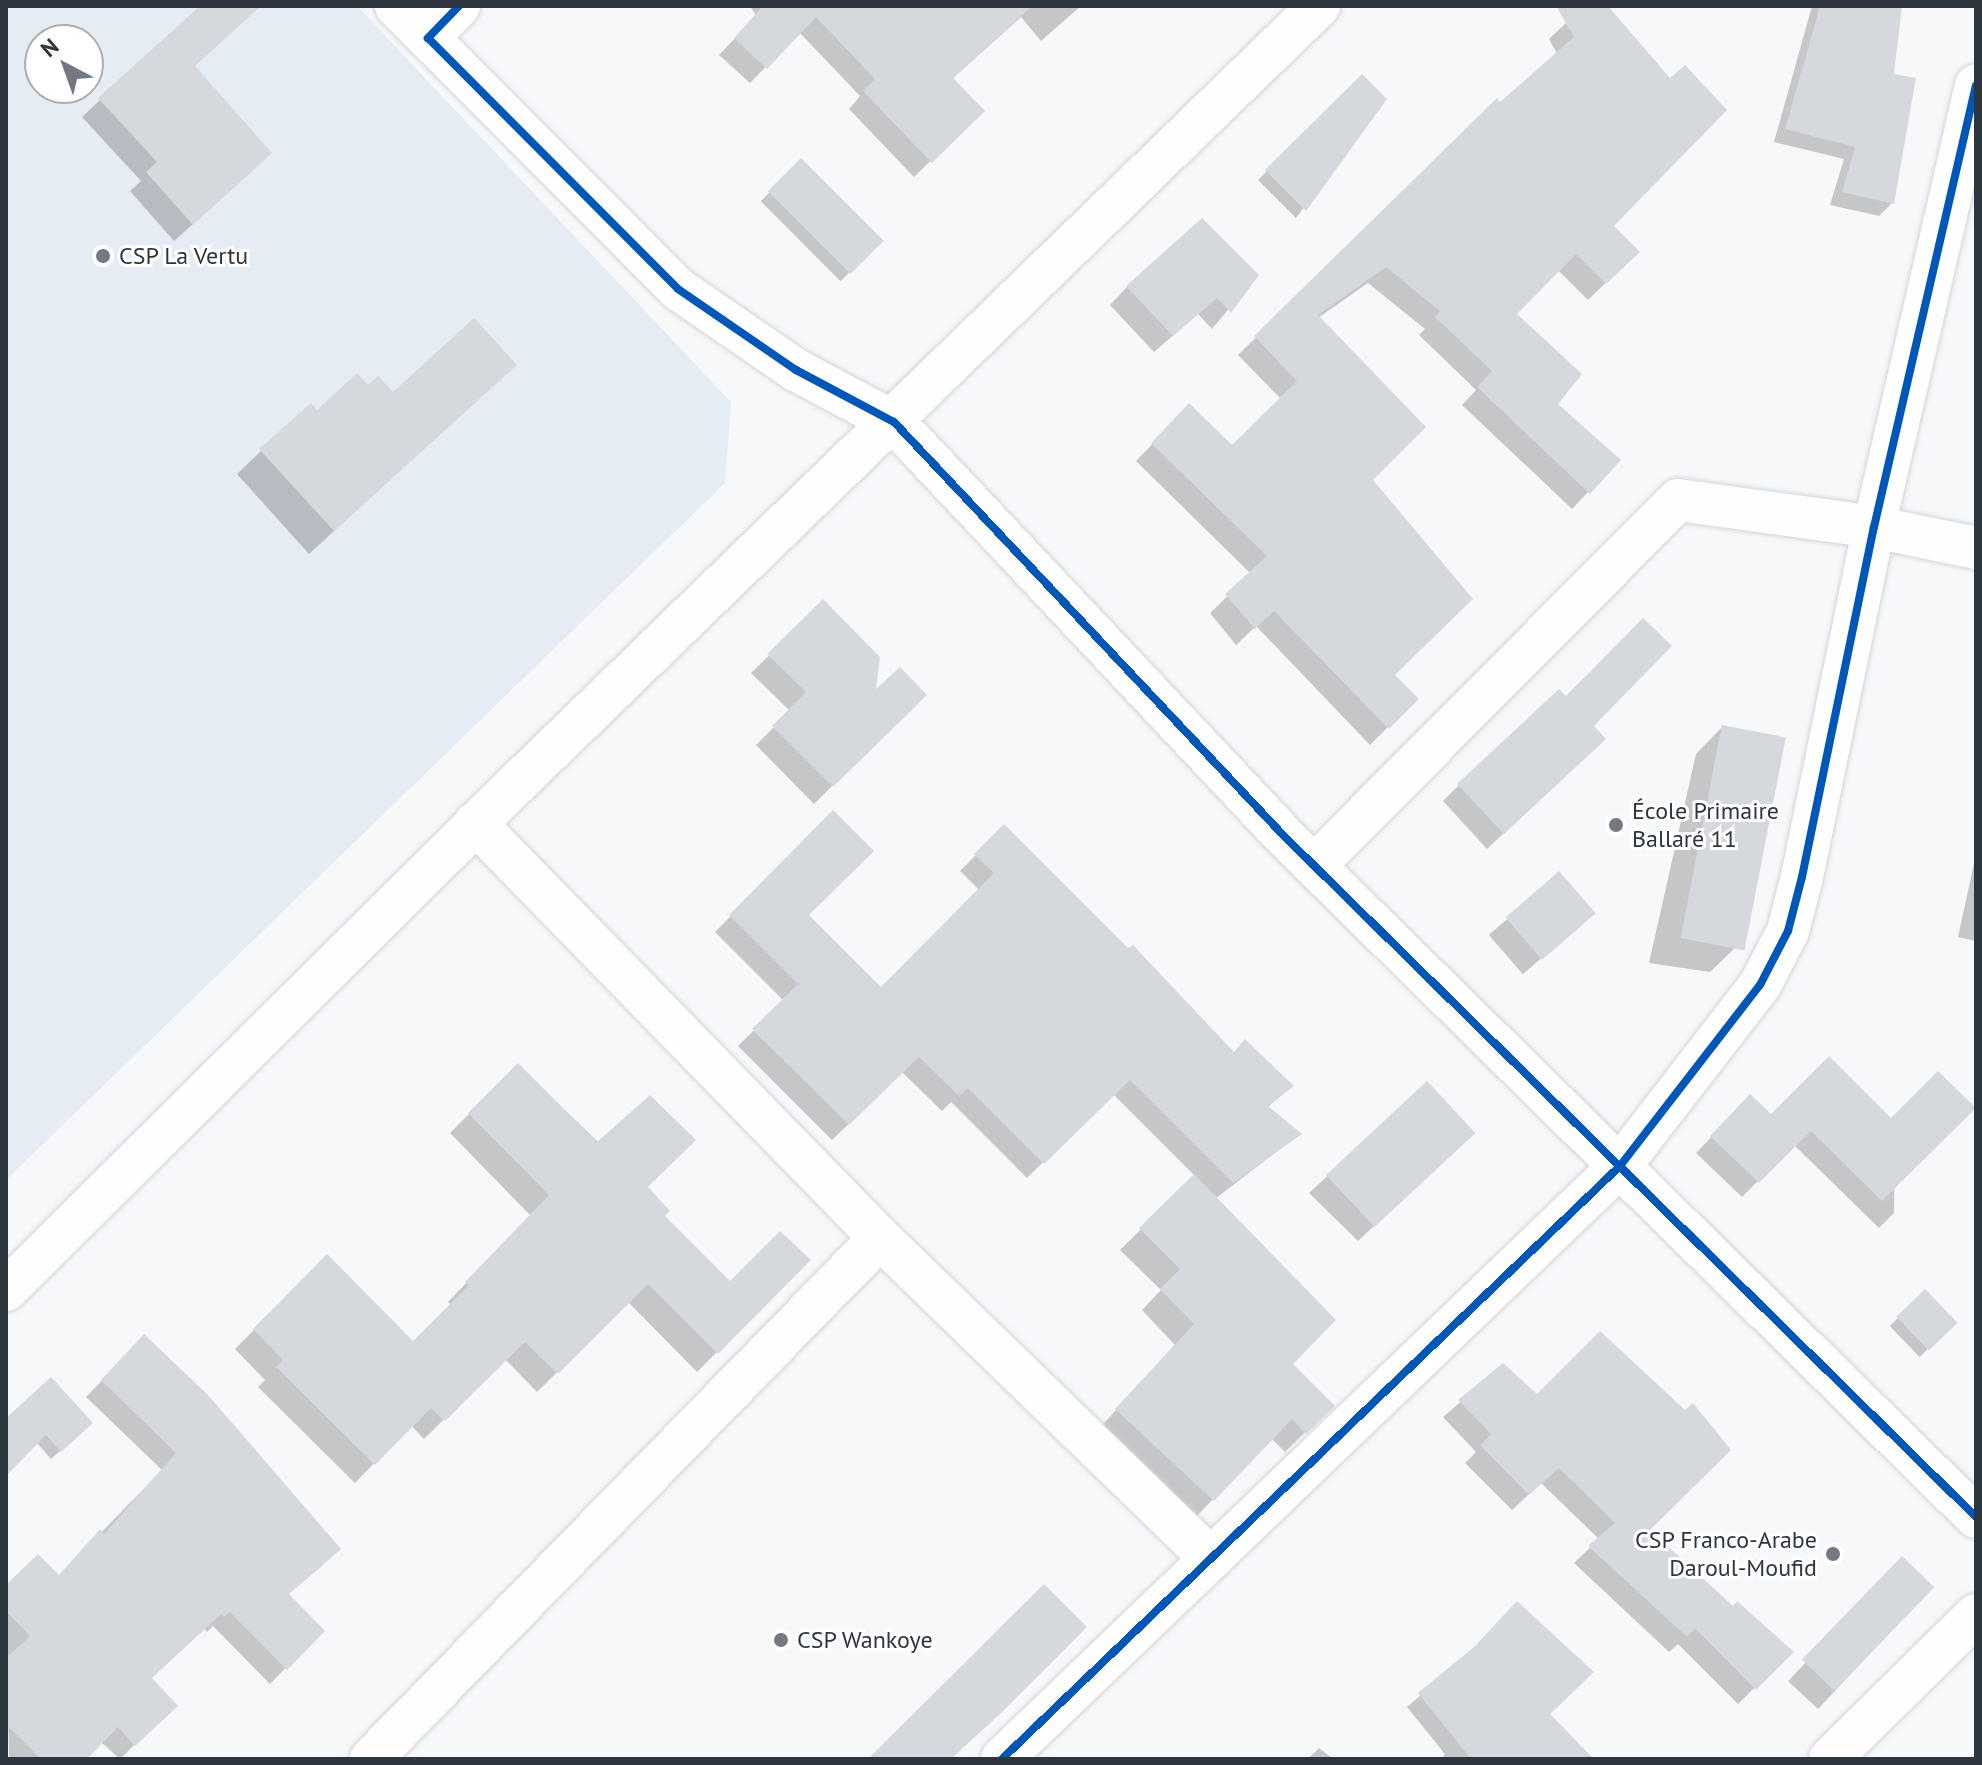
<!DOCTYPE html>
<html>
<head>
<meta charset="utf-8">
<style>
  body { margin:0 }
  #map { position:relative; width:1982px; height:1765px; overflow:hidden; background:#f6f8fa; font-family:"PT Sans",sans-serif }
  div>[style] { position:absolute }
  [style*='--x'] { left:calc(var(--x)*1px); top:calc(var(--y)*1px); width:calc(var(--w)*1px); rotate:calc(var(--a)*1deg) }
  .built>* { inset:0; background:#e5ecf3 }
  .shadow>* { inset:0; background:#0003; transform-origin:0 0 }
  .building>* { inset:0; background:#d5d9de; transform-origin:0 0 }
  .roads { filter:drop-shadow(0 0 2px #d1d5da) drop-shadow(0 0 2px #d1d5da) }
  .street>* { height:42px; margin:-21px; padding:0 21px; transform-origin:21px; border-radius:21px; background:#fefefe }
  .cycleway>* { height:8px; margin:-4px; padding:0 4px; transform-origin:4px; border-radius:4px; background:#0057b8 }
  .dots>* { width:22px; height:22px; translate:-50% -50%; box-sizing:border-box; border:4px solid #fff; border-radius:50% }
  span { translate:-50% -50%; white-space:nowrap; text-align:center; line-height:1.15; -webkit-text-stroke:6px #fff; paint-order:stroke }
  .poi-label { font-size:24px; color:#2d353e }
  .left { translate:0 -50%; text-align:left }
  .right { translate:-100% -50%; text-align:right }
  .frame { position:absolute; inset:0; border:8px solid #2d353e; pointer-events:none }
  .north { position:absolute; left:24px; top:24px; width:80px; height:80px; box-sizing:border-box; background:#fff; border:2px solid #abaeb2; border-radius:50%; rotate:319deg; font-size:22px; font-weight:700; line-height:32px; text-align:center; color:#2d353e }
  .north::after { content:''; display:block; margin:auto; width:28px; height:36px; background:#737980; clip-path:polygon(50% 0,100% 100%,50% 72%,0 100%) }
</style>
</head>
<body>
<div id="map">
  <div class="built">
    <i style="clip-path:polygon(evenodd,6px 6px,357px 6px,731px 402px,725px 483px,6px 1180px,6px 6px,40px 40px,88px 40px,88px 88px,40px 88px,40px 40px)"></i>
  </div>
  <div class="shadow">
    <i style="clip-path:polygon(200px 6px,258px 6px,193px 67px,252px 171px,174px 241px,130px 191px,141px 181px,82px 117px)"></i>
    <i style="clip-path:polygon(750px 6px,1081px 6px,1041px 41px,1021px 17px,952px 79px,982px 111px,914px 177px,849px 109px,860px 96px,799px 32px,750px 83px,719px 55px,756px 16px)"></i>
    <i style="clip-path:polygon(1584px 6px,1606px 6px,1611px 226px,1620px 269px,1588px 300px,1558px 270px,1514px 314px,1588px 492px,1572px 509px,1462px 405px,1476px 390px,1419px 335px,1425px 329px,1368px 283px,1318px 318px,1370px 480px,1392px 675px,1416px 699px,1370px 745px,1256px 626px,1236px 645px,1210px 613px,1251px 574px,1136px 461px,1189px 406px,1232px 448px,1281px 399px,1238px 355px,1497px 101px,1500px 105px,1557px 54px,1549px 39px)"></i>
    <i style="clip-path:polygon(1812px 6px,1900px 6px,1891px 76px,1892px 203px,1879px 216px,1830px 205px,1844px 159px,1774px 142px)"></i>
    <i style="clip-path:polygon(1362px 77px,1385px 99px,1296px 218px,1258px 180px)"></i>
    <i style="left:801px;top:161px;width:113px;height:57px;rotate:45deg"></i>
    <i style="clip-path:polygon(1257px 275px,1212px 329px,1198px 314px,1154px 352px,1110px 305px,1127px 287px)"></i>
    <i style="clip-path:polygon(515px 365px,309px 554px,237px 474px,261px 451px,317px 412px,368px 388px,393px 395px)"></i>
    <i style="clip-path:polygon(823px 602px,874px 694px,924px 695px,814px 804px,756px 745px,790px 711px,751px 673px)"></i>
    <i style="clip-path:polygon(1591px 726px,1587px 755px,1487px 849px,1443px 801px,1459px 785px)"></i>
    <i style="clip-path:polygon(1722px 727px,1737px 946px,1710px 972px,1649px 963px,1696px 754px)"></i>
    <i style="clip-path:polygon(833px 813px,807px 915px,881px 990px,979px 890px,960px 871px,1004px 827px,1233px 1054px,1291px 1086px,1267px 1108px,1299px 1134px,1215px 1199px,1290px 1364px,1332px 1406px,1285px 1452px,1271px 1438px,1193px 1520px,1097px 1431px,1175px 1345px,1142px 1310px,1161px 1290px,1120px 1250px,1195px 1176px,1113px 1094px,1027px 1178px,951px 1102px,942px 1111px,902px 1072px,832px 1140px,738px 1046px,784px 1001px,715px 932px)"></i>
    <i style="clip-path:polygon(1976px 854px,1976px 941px,1958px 937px)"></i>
    <i style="left:1559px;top:874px;width:52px;height:93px;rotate:49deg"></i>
    <i style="clip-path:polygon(518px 1065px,645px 1187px,662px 1216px,730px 1284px,808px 1260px,697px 1372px,628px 1302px,537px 1392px,505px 1359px,424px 1439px,411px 1425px,355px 1483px,258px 1387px,265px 1380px,235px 1349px,327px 1257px,412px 1343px,451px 1305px,448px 1302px,531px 1216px,450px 1133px)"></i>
    <i style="clip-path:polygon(1427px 1084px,1455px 1151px,1358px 1241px,1309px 1193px)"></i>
    <i style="clip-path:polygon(1750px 1097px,1771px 1117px,1895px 1124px,1894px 1213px,1879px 1228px,1794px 1145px,1742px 1197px,1696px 1153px)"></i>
    <i style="left:1925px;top:1292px;width:43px;height:49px;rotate:46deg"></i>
    <i style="clip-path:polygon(144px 1337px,323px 1565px,287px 1595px,322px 1631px,270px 1684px,213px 1626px,207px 1632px,204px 1628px,149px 1678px,159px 1721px,120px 1759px,101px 1742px,84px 1759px,9px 1759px,6px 1587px,58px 1577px,162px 1470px,86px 1397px)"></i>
    <i style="clip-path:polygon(1503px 1366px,1647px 1530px,1733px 1608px,1791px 1652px,1738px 1704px,1678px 1644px,1669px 1652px,1574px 1563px,1599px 1539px,1541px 1483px,1512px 1510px,1465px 1463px,1476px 1452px,1443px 1417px)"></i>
    <i style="clip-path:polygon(6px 1421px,82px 1432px,51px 1459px,36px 1442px,6px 1473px)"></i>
    <i style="left:1902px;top:1559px;width:41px;height:167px;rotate:43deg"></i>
    <i style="clip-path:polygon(1471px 1652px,1548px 1714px,1591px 1759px,1442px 1759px,1445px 1754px,1407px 1707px)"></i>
    <i style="clip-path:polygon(1319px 1748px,1333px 1759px,1308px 1759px)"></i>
  </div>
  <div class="building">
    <i style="clip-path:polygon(200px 6px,261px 6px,195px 66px,272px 153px,193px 225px,146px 172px,157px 162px,98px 98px)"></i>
    <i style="clip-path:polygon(763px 6px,1032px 6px,953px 78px,985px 111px,932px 163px,863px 91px,875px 79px,816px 17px,767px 69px,734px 38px)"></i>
    <i style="clip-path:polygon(1556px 6px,1608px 6px,1670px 78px,1685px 65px,1727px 110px,1614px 226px,1640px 252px,1606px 284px,1576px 254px,1517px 314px,1582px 374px,1558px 404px,1621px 460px,1590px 494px,1477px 387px,1492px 371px,1435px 317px,1440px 311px,1386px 267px,1318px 315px,1426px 427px,1373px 480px,1473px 599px,1395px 675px,1419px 699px,1389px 729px,1274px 611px,1255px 629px,1225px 594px,1267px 556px,1151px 443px,1189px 403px,1232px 445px,1297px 381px,1254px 336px,1497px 98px,1500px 102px,1574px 37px)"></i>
    <i style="clip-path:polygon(1820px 6px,1902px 6px,1894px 74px,1916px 78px,1894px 204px,1842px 192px,1855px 147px,1785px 129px)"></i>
    <i style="clip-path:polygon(1362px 74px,1387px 99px,1306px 211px,1265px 170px)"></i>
    <i style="left:801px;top:158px;width:117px;height:47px;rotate:45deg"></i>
    <i style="clip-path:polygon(1202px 218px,1259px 275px,1231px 313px,1217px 298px,1173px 336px,1126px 286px)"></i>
    <i style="clip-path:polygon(474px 318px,517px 365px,334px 531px,259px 449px,311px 403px,317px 410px,357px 373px,368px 385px,378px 376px,393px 392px)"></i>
    <i style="clip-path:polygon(823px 599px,880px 657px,876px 689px,900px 667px,927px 695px,833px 787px,772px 726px,806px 692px,767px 654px)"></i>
    <i style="clip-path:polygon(1643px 618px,1672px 646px,1594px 726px,1606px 739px,1504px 834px,1457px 784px,1559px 689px,1566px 696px)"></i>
    <i style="left:1722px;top:725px;width:65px;height:217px;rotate:11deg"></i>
    <i style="clip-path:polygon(833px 810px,874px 851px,809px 915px,881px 987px,994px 873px,974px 854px,1004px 824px,1128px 948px,1133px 945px,1234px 1052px,1245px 1039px,1294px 1086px,1268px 1106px,1302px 1134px,1233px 1183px,1130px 1080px,1044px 1164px,968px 1088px,959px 1096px,919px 1057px,849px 1125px,752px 1029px,798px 984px,729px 915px)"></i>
    <i style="left:1559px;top:871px;width:56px;height:71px;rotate:49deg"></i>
    <i style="clip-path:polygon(1829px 1056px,1891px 1118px,1938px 1071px,1976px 1108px,1882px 1201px,1811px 1131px,1759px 1183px,1710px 1136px,1750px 1094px,1771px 1114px)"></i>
    <i style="clip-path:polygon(518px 1063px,597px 1142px,650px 1095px,696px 1140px,648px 1187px,670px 1211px,665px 1216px,730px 1281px,780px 1231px,811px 1260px,718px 1354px,648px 1284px,558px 1374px,525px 1342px,445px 1421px,431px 1408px,375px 1465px,276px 1367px,283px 1360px,253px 1329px,327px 1254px,413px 1341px,469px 1285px,465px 1282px,549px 1195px,468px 1113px)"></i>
    <i style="left:1427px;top:1081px;width:71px;height:138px;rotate:47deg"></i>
    <i style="clip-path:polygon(1194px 1174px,1336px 1320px,1293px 1364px,1335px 1406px,1306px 1434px,1292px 1419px,1214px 1501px,1115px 1409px,1194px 1324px,1160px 1289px,1180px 1269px,1139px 1228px)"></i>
    <i style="left:1925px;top:1289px;width:47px;height:40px;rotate:46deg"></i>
    <i style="clip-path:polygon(1600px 1331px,1685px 1410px,1693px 1403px,1731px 1450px,1650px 1530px,1733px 1606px,1737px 1601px,1794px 1652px,1756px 1690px,1695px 1628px,1687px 1637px,1588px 1546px,1615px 1523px,1559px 1468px,1529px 1495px,1480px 1445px,1491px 1434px,1458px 1400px,1503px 1363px,1537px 1394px)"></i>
    <i style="clip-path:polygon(144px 1334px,208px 1395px,341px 1549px,289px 1594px,325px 1631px,287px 1670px,230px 1612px,224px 1617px,221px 1614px,152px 1678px,178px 1706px,135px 1746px,118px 1727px,87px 1759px,41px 1759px,6px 1724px,6px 1658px,30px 1636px,6px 1611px,6px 1585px,38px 1554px,59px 1575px,100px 1529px,104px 1534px,176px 1453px,101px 1380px)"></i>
    <i style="clip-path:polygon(51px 1377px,93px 1423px,61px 1452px,46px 1435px,6px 1476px,6px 1418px)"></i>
    <i style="left:1902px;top:1556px;width:45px;height:144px;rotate:44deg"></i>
    <i style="clip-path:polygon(1044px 1584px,1087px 1627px,1002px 1712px,951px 1759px,868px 1759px)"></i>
    <i style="clip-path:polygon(1517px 1601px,1594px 1672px,1550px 1714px,1594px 1759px,1471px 1759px,1418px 1693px,1474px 1647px)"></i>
  </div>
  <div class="roads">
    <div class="street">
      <i style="--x:396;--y:6;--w:45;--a:45"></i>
      <i style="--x:459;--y:6;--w:45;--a:134.1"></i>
      <i style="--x:428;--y:38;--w:354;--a:45.1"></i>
      <i style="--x:678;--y:289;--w:143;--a:34.5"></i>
      <i style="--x:796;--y:370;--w:111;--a:28"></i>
      <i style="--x:894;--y:422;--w:569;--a:46.71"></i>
      <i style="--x:1284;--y:836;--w:971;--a:44.54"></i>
      <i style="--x:475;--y:823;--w:580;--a:45.7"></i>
      <i style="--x:880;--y:1238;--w:461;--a:44.1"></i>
      <i style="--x:1314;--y:866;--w:516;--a:-45.16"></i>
      <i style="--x:1678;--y:500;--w:198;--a:7.8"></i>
      <i style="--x:1874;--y:527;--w:104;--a:11.6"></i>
      <i style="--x:6;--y:1290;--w:703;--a:-44.77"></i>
      <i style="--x:505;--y:795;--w:1134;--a:-44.11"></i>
      <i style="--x:371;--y:1759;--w:728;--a:-45.67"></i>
      <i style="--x:1002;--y:1759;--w:856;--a:-43.82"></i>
      <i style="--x:1620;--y:1166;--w:229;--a:-52.3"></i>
      <i style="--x:1760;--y:985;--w:61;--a:-62.6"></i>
      <i style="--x:1788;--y:931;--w:56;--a:-75.5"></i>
      <i style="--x:1802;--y:877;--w:357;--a:-78.4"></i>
      <i style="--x:1874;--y:527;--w:453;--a:-77"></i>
      <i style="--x:1830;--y:1759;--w:205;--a:-44.6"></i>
    </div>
  </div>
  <div class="cycleway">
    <i style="--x:459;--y:6;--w:45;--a:134.1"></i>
    <i style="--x:428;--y:38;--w:354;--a:45.1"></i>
    <i style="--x:678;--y:289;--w:143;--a:34.5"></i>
    <i style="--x:796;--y:370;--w:111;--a:28"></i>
    <i style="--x:894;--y:422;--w:569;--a:46.71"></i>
    <i style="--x:1284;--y:836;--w:971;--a:44.54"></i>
    <i style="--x:1002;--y:1759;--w:856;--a:-43.82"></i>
    <i style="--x:1620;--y:1166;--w:229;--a:-52.3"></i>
    <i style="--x:1760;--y:985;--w:61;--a:-62.6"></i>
    <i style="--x:1788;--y:931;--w:56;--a:-75.5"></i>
    <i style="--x:1802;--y:877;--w:357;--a:-78.4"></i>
    <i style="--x:1874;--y:527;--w:453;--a:-77"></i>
  </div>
  <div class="dots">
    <i style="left:103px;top:256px;background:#737980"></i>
    <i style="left:1616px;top:825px;background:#737980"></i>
    <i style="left:1833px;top:1554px;background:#737980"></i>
    <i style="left:781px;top:1640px;background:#737980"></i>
  </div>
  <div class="poi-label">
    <span class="left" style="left:119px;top:256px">CSP La Vertu</span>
    <span class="left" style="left:1632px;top:825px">École Primaire<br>Ballaré 11</span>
    <span class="right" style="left:1817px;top:1554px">CSP Franco-Arabe<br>Daroul-Moufid</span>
    <span class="left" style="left:797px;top:1640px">CSP Wankoye</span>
  </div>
  <div class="frame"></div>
  <div class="north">N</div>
</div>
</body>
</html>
